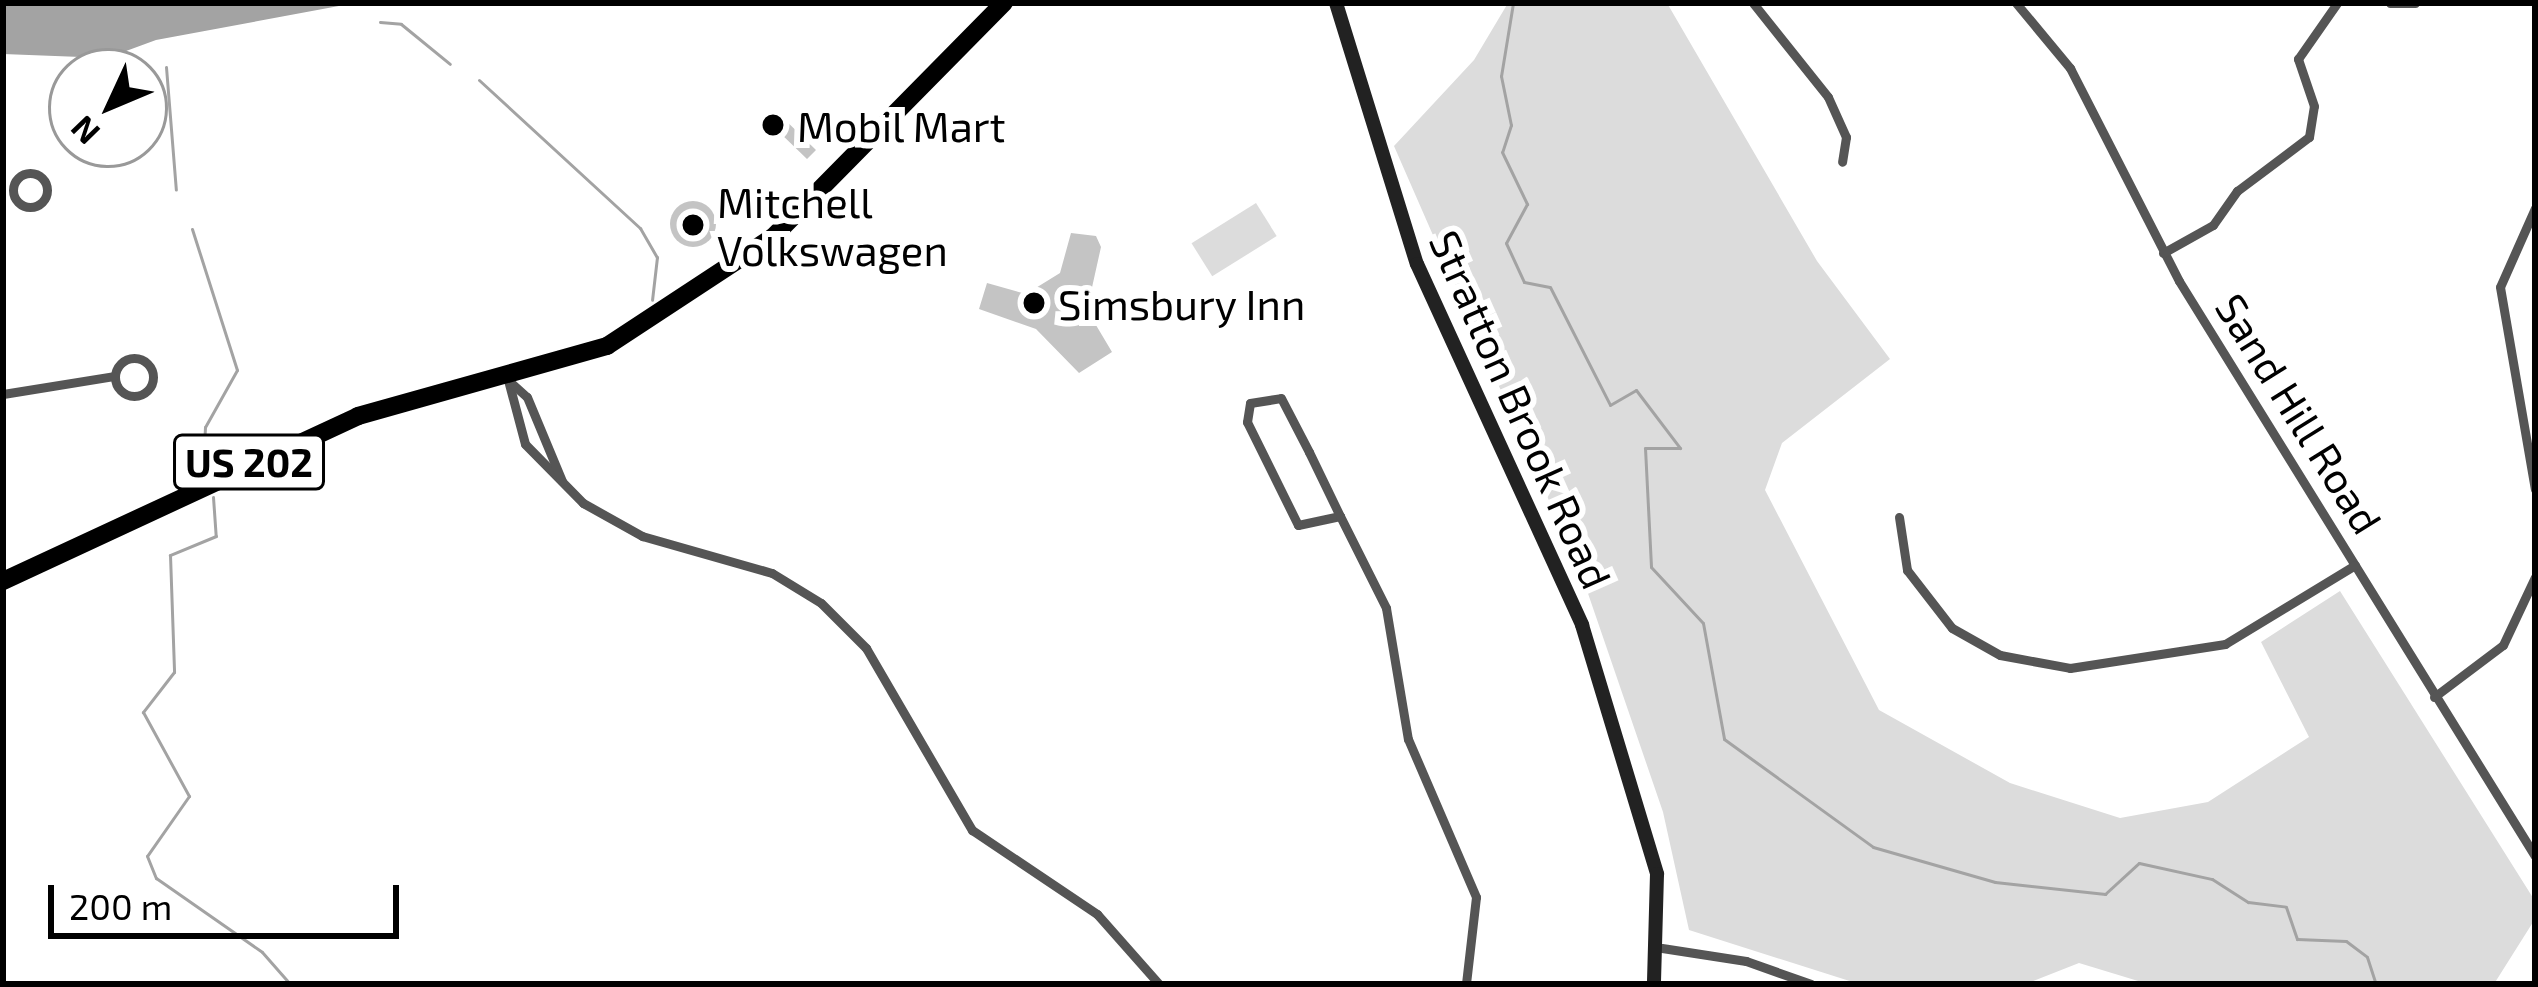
<!DOCTYPE html>
<html>
<head>
<meta charset="utf-8">
<style>
  body { margin:0 }
  #map { position:relative; width:2538px; height:987px; overflow:hidden; background:#fff; font-family:"Exo 2",sans-serif }
  div>[style] { position:absolute }
  [style*='--x'] { left:calc(var(--x)*1px); top:calc(var(--y)*1px); width:calc(var(--w)*1px); rotate:calc(var(--a)*1deg) }
  .green>* { inset:0; background:#dcdcdc; transform-origin:0 0 }
  .water>* { inset:0; background:#a3a3a3 }
  .stream>* { height:3px; margin:-1.5px; padding:0 1.5px; transform-origin:1.5px; border-radius:1.5px; background:#a3a3a3 }
  .building>* { inset:0; background:#c4c4c4 }
  .round { border-radius:50% }
  .street>* { height:9px; margin:-4.5px; padding:0 4.5px; transform-origin:4.5px; border-radius:4.5px; background:#555 }
  .street>.ring { margin:-4.5px; padding:0; box-sizing:content-box; background:none; border:9px solid #555; border-radius:50% }
  .secondary>* { height:14px; margin:-7px; padding:0 7px; transform-origin:7px; border-radius:7px; background:#222 }
  .highway>* { height:18px; margin:-9px; padding:0 9px; transform-origin:9px; border-radius:9px; background:#000 }
  .dots>* { width:33px; height:33px; translate:-50% -50%; box-sizing:border-box; border:6px solid #fff; border-radius:50% }
  span { translate:-50% -50%; white-space:nowrap; text-align:center; line-height:1.15; -webkit-text-stroke:12px #fff; paint-order:stroke }
  .shield-label span { padding:3px 9px; background:#fff; border:3px solid; border-radius:9px; -webkit-text-stroke-width:0 }
  .shield-label { font-size:39px; color:#000; font-weight:700 }
  .poi-label { font-size:42px; color:#000 }
  .left { translate:0 -50%; text-align:left }
  .street-label { font-size:42px; color:#000 }
  .frame { position:absolute; inset:0; border:6px solid #000; pointer-events:none }
  .north { position:absolute; left:48px; top:48px; width:120px; height:120px; box-sizing:border-box; background:#fff; border:3px solid #999; border-radius:50%; rotate:226deg; font-size:33px; font-weight:700; line-height:48px; text-align:center; color:#000 }
  .north::after { content:''; display:block; margin:auto; width:42px; height:54px; background:#000; clip-path:polygon(50% 0,100% 100%,50% 72%,0 100%) }
  .scale { position:absolute; left:48px; top:885px; width:351px; height:54px; box-sizing:border-box; border:6px solid #000; border-top:0; padding-left:15px; font-size:36px; line-height:42px; white-space:nowrap; color:#000; -webkit-text-stroke:9px #fff; paint-order:stroke }
</style>
</head>
<body>
<div id="map">
  <div class="green">
    <i style="clip-path:polygon(1508px 3px,1667px 3px,1817px 261px,1890px 359px,1782px 443px,1765px 490px,1879px 710px,2010px 783px,2120px 818px,2208px 802px,2309px 737px,2261px 642px,2340px 591px,2535px 901px,2535px 919px,2494px 984px,2148px 984px,2079px 963px,2026px 984px,1859px 984px,1689px 930px,1663px 812px,1582px 576px,1394px 146px,1474px 60px)"></i>
    <i style="left:1256px;top:203px;width:39px;height:76px;rotate:58deg"></i>
  </div>
  <div class="water">
    <i style="clip-path:polygon(3px 3px,355px 3px,156px 40px,107px 58px,3px 54px)"></i>
  </div>
  <div class="stream">
    <i style="--x:1513;--y:3;--w:74;--a:99.3"></i>
    <i style="--x:1501;--y:76;--w:50;--a:78.5"></i>
    <i style="--x:1511;--y:125;--w:28;--a:108"></i>
    <i style="--x:1502;--y:152;--w:58;--a:64.3"></i>
    <i style="--x:1527;--y:204;--w:44;--a:118.3"></i>
    <i style="--x:1506;--y:243;--w:43;--a:65.2"></i>
    <i style="--x:1524;--y:282;--w:26;--a:11"></i>
    <i style="--x:1550;--y:287;--w:132;--a:63"></i>
    <i style="--x:1610;--y:405;--w:30;--a:-30"></i>
    <i style="--x:1636;--y:390;--w:73;--a:52.8"></i>
    <i style="--x:1680;--y:448;--w:35;--a:180"></i>
    <i style="--x:1645;--y:448;--w:119;--a:87.1"></i>
    <i style="--x:1651;--y:567;--w:76;--a:47.1"></i>
    <i style="--x:1703;--y:623;--w:118;--a:79.7"></i>
    <i style="--x:1724;--y:739;--w:184;--a:35.9"></i>
    <i style="--x:1873;--y:847;--w:127;--a:16"></i>
    <i style="--x:1995;--y:882;--w:111;--a:6.2"></i>
    <i style="--x:2105;--y:894;--w:46;--a:-42.4"></i>
    <i style="--x:2139;--y:863;--w:75;--a:12.4"></i>
    <i style="--x:2212;--y:879;--w:43;--a:32.6"></i>
    <i style="--x:2248;--y:902;--w:38;--a:7"></i>
    <i style="--x:2286;--y:907;--w:34;--a:71"></i>
    <i style="--x:2297;--y:939;--w:49;--a:2.3"></i>
    <i style="--x:2346;--y:941;--w:26;--a:37"></i>
    <i style="--x:2367;--y:957;--w:28;--a:72"></i>
    <i style="--x:380;--y:22;--w:21;--a:5"></i>
    <i style="--x:401;--y:24;--w:63;--a:39.2"></i>
    <i style="--x:166;--y:67;--w:123;--a:85.4"></i>
    <i style="--x:479;--y:80;--w:219;--a:42.6"></i>
    <i style="--x:640;--y:228;--w:34;--a:60"></i>
    <i style="--x:657;--y:257;--w:43;--a:96.6"></i>
    <i style="--x:192;--y:229;--w:148;--a:72.3"></i>
    <i style="--x:237;--y:370;--w:65;--a:119.3"></i>
    <i style="--x:205;--y:427;--w:36;--a:93"></i>
    <i style="--x:213;--y:497;--w:39;--a:86"></i>
    <i style="--x:216;--y:536;--w:50;--a:157.6"></i>
    <i style="--x:170;--y:555;--w:117;--a:88"></i>
    <i style="--x:174;--y:672;--w:51;--a:127.8"></i>
    <i style="--x:143;--y:712;--w:96;--a:61.3"></i>
    <i style="--x:189;--y:796;--w:73;--a:125"></i>
    <i style="--x:147;--y:856;--w:24;--a:68"></i>
    <i style="--x:156;--y:878;--w:129;--a:34.9"></i>
    <i style="--x:262;--y:952;--w:43;--a:48.8"></i>
  </div>
  <div class="building">
    <i style="clip-path:polygon(775px 110px,816px 150px,807px 159px,778px 131px,770px 140px,758px 127px)"></i>
    <i class="round" style="left:670px;top:201px;width:46px;height:46px"></i>
    <i style="clip-path:polygon(1071px 233px,1096px 236px,1101px 247px,1087px 310px,1112px 352px,1079px 373px,1036px 329px,979px 309px,987px 283px,1026px 294px,1060px 273px)"></i>
  </div>
  <div class="street">
    <i style="--x:1753;--y:3;--w:120;--a:51.4"></i>
    <i style="--x:1828;--y:97;--w:44;--a:65.8"></i>
    <i style="--x:1846;--y:137;--w:25;--a:99"></i>
    <i style="--x:2016;--y:3;--w:85;--a:50.3"></i>
    <i style="--x:2070;--y:68;--w:239;--a:62.9"></i>
    <i style="--x:2179;--y:281;--w:676;--a:58.24"></i>
    <i style="--x:2390;--y:3;--w:25;--a:0"></i>
    <i class="ring" style="left:13px;top:173px;width:25px;height:25px"></i>
    <i style="--x:2535;--y:208;--w:86;--a:113.9"></i>
    <i style="--x:2500;--y:287;--w:205;--a:80.2"></i>
    <i style="--x:2163;--y:253;--w:57;--a:-29.2"></i>
    <i style="--x:2213;--y:225;--w:42;--a:-54.8"></i>
    <i style="--x:2237;--y:191;--w:90;--a:-36.9"></i>
    <i style="--x:2309;--y:137;--w:31;--a:-81"></i>
    <i style="--x:2314;--y:106;--w:50;--a:-108.8"></i>
    <i style="--x:2298;--y:59;--w:68;--a:-55.1"></i>
    <i class="ring" style="left:115px;top:358px;width:29px;height:29px"></i>
    <i style="--x:508;--y:380;--w:66;--a:75.1"></i>
    <i style="--x:525;--y:444;--w:83;--a:45.5"></i>
    <i style="--x:583;--y:503;--w:68;--a:29.2"></i>
    <i style="--x:642;--y:536;--w:135;--a:15.9"></i>
    <i style="--x:772;--y:573;--w:57;--a:31.5"></i>
    <i style="--x:821;--y:603;--w:64;--a:45"></i>
    <i style="--x:866;--y:648;--w:211;--a:59.8"></i>
    <i style="--x:972;--y:830;--w:151;--a:33.9"></i>
    <i style="--x:1097;--y:914;--w:94;--a:48.5"></i>
    <i style="--x:508;--y:380;--w:25;--a:42"></i>
    <i style="--x:527;--y:397;--w:91;--a:67.4"></i>
    <i style="--x:3;--y:394;--w:112;--a:-9.2"></i>
    <i style="--x:1340;--y:516;--w:43;--a:167.9"></i>
    <i style="--x:1298;--y:525;--w:115;--a:-116.3"></i>
    <i style="--x:1247;--y:422;--w:19;--a:-81"></i>
    <i style="--x:1250;--y:403;--w:31;--a:-9"></i>
    <i style="--x:1281;--y:398;--w:61;--a:62.6"></i>
    <i style="--x:1309;--y:452;--w:71;--a:64.2"></i>
    <i style="--x:1340;--y:516;--w:103;--a:63.4"></i>
    <i style="--x:1386;--y:608;--w:133;--a:80.5"></i>
    <i style="--x:1408;--y:739;--w:172;--a:66.7"></i>
    <i style="--x:1476;--y:897;--w:88;--a:96.6"></i>
    <i style="--x:1899;--y:517;--w:54;--a:81.4"></i>
    <i style="--x:1907;--y:570;--w:73;--a:52.2"></i>
    <i style="--x:1952;--y:628;--w:55;--a:29.4"></i>
    <i style="--x:2000;--y:655;--w:71;--a:10.5"></i>
    <i style="--x:2070;--y:668;--w:157;--a:-8.8"></i>
    <i style="--x:2225;--y:644;--w:152;--a:-31.3"></i>
    <i style="--x:2434;--y:697;--w:86;--a:-37"></i>
    <i style="--x:2503;--y:645;--w:75;--a:-64.8"></i>
    <i style="--x:1662;--y:948;--w:85;--a:8.8"></i>
    <i style="--x:1746;--y:961;--w:69;--a:19.5"></i>
  </div>
  <div class="secondary">
    <i style="--x:1336;--y:3;--w:273;--a:72.8"></i>
    <i style="--x:1417;--y:264;--w:397;--a:65.4"></i>
    <i style="--x:1582;--y:625;--w:260;--a:73.2"></i>
    <i style="--x:1657;--y:874;--w:110;--a:91.6"></i>
  </div>
  <div class="highway">
    <i style="--x:3;--y:581;--w:391;--a:-24.9"></i>
    <i style="--x:358;--y:416;--w:259;--a:-15.7"></i>
    <i style="--x:607;--y:346;--w:199;--a:-33.3"></i>
    <i style="--x:773;--y:237;--w:329;--a:-45.4"></i>
  </div>
  <div class="dots">
    <i style="left:773px;top:125px;background:#000"></i>
    <i style="left:693px;top:225px;background:#000"></i>
    <i style="left:1034px;top:303px;background:#000"></i>
  </div>
  <div class="shield-label">
    <span style="left:249px;top:462px">US 202</span>
  </div>
  <div class="poi-label">
    <span class="left" style="left:797px;top:125px">Mobil Mart</span>
    <span class="left" style="left:717px;top:225px">Mitchell<br>Volkswagen</span>
    <span class="left" style="left:1058px;top:303px">Simsbury Inn</span>
  </div>
  <div class="street-label">
    <span style="left:1522px;top:409px;rotate:66deg">Stratton Brook Road</span>
    <span style="left:2300px;top:413px;rotate:58deg">Sand Hill Road</span>
  </div>
  <div class="frame"></div>
  <div class="north">N</div>
  <div class="scale">200 m</div>
</div>
</body>
</html>
